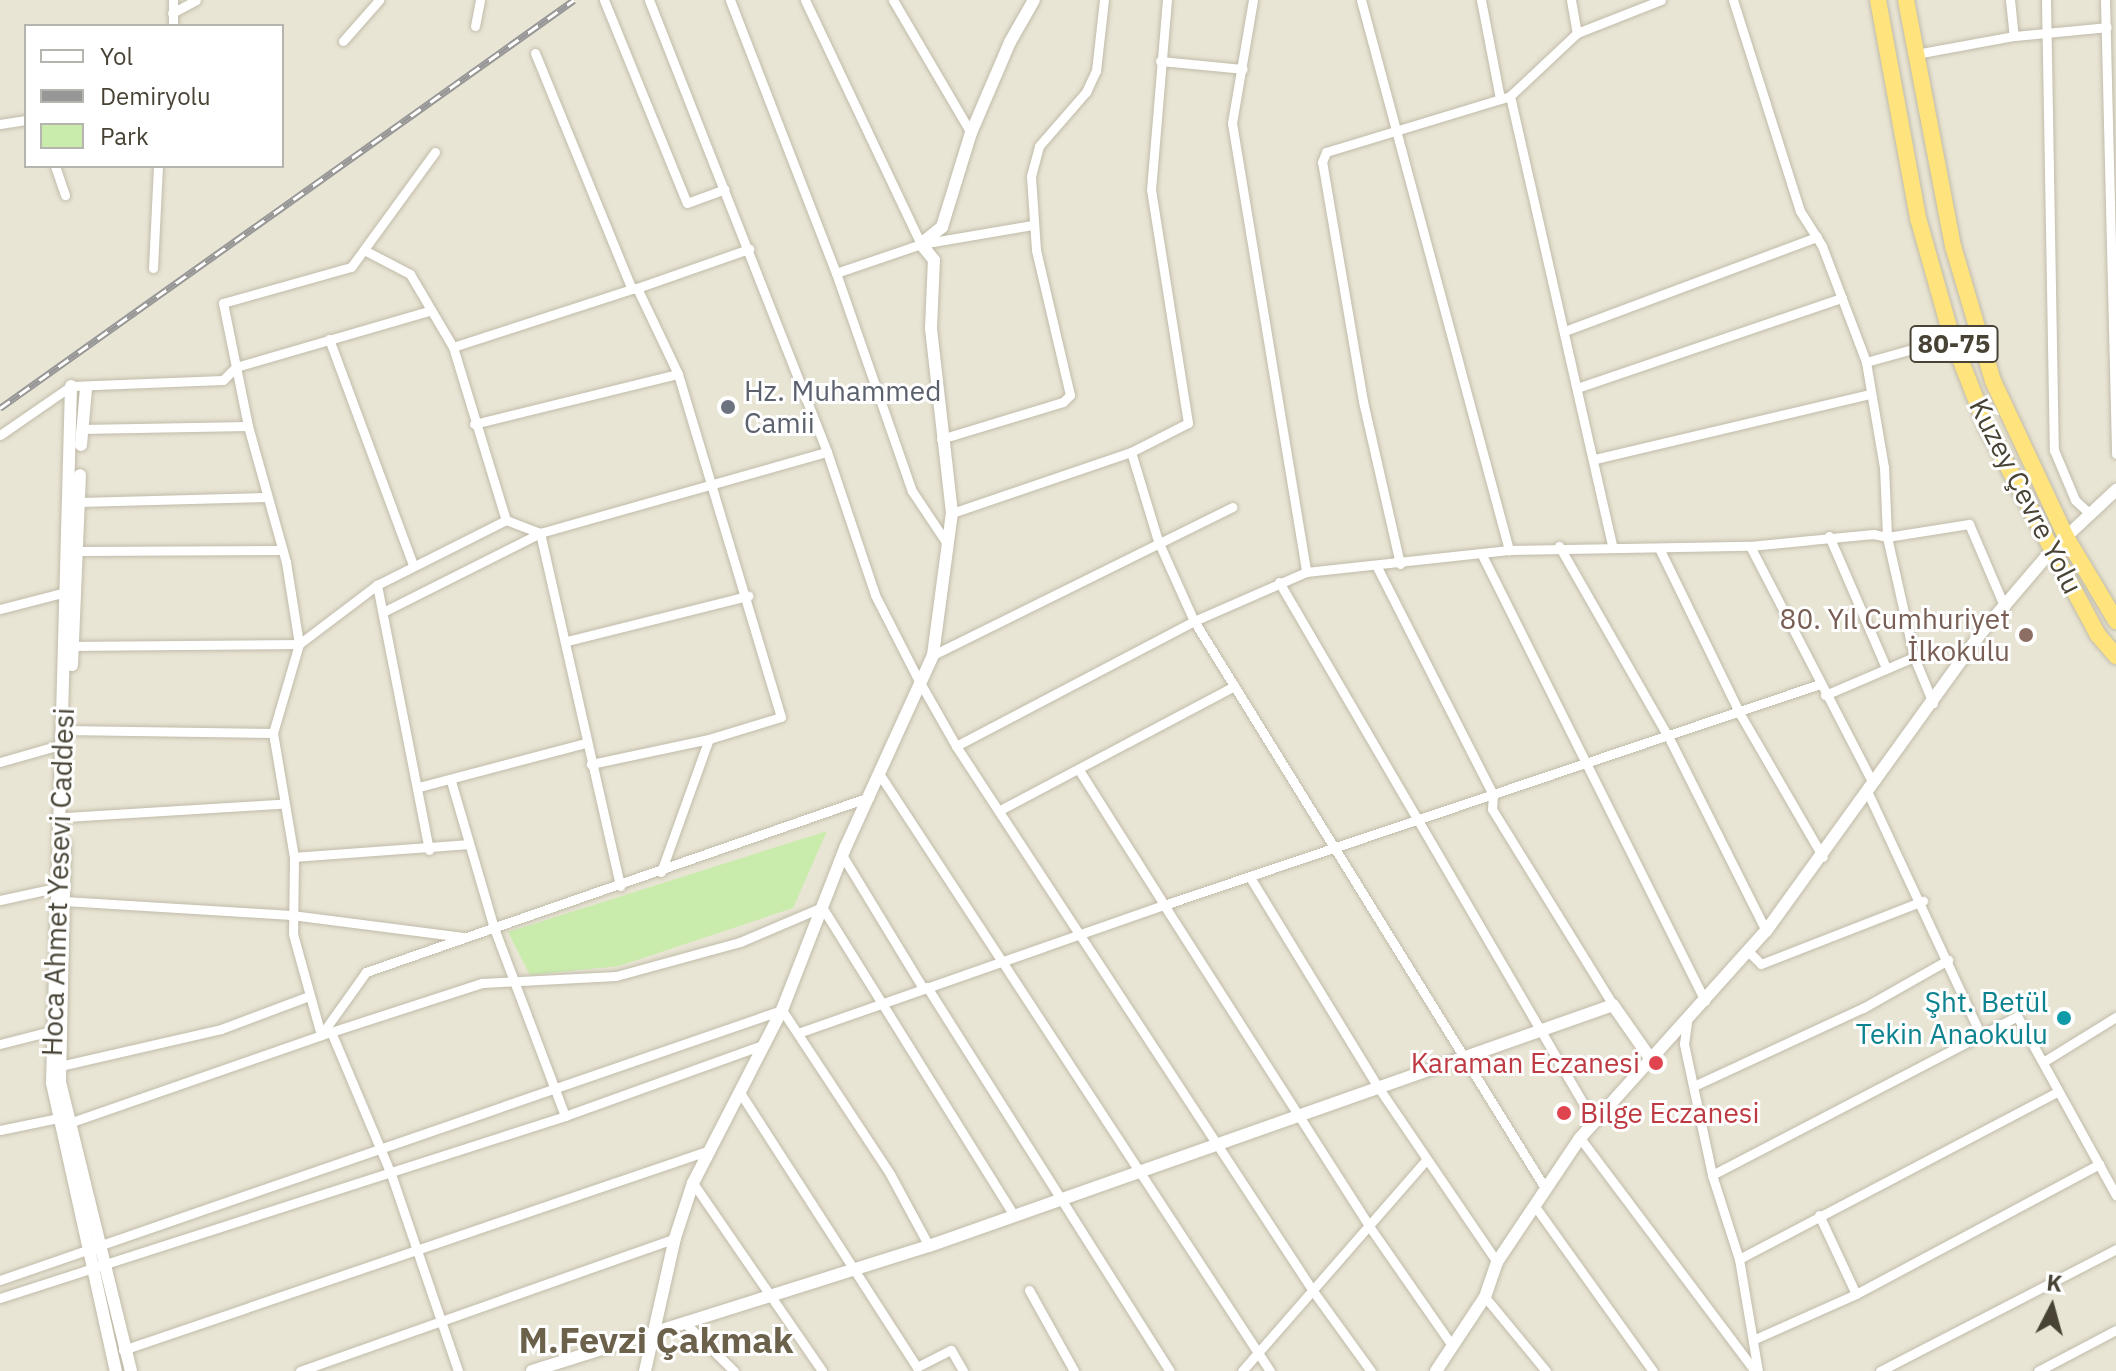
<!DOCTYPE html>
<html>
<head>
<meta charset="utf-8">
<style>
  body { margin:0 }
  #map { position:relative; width:2116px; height:1371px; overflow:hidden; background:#f5f2e7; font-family:"IBM Plex Sans",sans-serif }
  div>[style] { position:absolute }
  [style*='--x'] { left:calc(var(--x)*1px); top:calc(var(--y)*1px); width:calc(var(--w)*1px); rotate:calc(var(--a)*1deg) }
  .residential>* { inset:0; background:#e9e5d5 }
  .green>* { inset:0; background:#c9ecad }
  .roads { filter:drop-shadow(0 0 2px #c1bba9) drop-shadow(0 0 2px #c1bba9) }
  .minor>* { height:9px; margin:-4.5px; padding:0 4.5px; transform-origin:4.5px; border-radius:4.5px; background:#fff }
  .tertiary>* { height:12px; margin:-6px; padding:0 6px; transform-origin:6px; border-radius:6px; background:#fff }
  .trunk>* { height:16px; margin:-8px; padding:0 8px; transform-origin:8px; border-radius:8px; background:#ffe47e }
  .rail>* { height:7px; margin-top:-3.5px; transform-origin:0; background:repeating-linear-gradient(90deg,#fff 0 12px,#979797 0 24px); box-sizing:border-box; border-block:2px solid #979797 }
  .dots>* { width:22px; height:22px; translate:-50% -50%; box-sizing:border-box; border:4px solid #fff; border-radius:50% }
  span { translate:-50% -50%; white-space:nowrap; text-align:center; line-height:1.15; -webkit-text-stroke:6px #fff; paint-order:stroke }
  .shield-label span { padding:2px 6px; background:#fff; border:2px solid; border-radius:6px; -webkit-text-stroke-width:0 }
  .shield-label { font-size:26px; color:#484335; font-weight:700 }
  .worship-label { font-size:28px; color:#5b616d }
  .left { translate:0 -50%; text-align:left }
  .street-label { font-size:28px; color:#484335 }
  .education-label { font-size:28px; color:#785e54 }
  .right { translate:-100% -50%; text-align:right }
  .culture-label { font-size:28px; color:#0d838f }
  .health-label { font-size:28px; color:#be3a42 }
  .district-label { font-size:36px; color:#6c624c; font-weight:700 }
  .legend { position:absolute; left:24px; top:24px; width:260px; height:144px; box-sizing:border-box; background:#fff; border:2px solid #b6b4ae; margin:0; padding:10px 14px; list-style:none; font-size:24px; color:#484335 }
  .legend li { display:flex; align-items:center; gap:16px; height:40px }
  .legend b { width:40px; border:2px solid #b6b4ae }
  .north { position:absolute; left:2012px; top:1267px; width:80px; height:80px; -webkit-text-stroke:6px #fff; paint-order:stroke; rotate:6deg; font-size:22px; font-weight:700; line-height:32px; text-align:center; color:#484335 }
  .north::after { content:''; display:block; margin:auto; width:28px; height:36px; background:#484335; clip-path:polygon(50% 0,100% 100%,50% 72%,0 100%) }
</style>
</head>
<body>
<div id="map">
  <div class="residential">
    <i style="clip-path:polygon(evenodd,0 0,2116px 0,2116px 1371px,0 1371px,0 0,26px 26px,282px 26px,282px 166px,26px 166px,26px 26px)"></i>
  </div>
  <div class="green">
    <i style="clip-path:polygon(827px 831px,793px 908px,619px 966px,530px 975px,508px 932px)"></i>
  </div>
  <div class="roads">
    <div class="minor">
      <i style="--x:604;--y:0;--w:219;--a:67.8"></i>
      <i style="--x:687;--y:203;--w:40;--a:-20.2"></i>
      <i style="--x:649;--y:0;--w:486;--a:68.5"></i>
      <i style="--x:827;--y:452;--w:151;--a:71.4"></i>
      <i style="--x:875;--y:595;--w:94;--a:62.9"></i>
      <i style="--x:918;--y:679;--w:77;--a:60.4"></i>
      <i style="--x:956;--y:746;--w:652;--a:56.77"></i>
      <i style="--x:1313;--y:1291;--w:99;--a:54.1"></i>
      <i style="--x:730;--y:0;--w:293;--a:68.8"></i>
      <i style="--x:836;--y:273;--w:231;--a:70.8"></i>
      <i style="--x:912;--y:491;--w:61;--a:56.3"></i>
      <i style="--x:805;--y:0;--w:270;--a:64.6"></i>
      <i style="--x:893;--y:0;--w:154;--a:59.6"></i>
      <i style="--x:1253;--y:0;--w:125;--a:99.7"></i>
      <i style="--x:1232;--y:123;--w:455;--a:80.6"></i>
      <i style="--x:1361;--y:0;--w:570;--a:74.94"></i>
      <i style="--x:1481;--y:0;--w:101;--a:79.1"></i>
      <i style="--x:1571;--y:0;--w:34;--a:80"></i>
      <i style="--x:1733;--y:0;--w:221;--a:72.4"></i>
      <i style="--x:1800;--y:211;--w:41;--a:57.8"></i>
      <i style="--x:1822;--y:246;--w:124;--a:69.2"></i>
      <i style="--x:1866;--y:362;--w:107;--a:80.3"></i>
      <i style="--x:1884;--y:467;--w:70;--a:87.5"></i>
      <i style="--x:1887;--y:537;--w:123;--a:77.3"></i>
      <i style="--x:1914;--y:657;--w:50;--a:67.6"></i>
      <i style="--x:2010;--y:0;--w:36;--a:84"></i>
      <i style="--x:2046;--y:0;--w:450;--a:89"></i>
      <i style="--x:2054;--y:450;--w:54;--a:67.2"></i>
      <i style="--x:2075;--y:500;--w:19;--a:43"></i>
      <i style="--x:2105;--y:0;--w:454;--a:88.6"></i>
      <i style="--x:172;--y:13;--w:27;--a:-28"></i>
      <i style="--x:173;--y:26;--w:26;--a:-90"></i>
      <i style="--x:475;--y:26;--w:26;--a:-79"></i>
      <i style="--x:343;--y:41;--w:55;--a:-48.7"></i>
      <i style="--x:535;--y:53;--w:255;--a:67.7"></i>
      <i style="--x:632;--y:289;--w:5;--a:-11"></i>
      <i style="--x:637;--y:288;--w:95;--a:64.5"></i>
      <i style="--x:678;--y:374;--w:358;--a:73.3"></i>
      <i style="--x:781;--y:717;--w:75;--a:163"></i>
      <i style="--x:709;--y:739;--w:121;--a:168"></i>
      <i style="--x:1916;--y:54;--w:100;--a:-10.4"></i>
      <i style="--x:2014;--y:36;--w:93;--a:-5.5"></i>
      <i style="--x:1160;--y:61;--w:83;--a:5.5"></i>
      <i style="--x:1510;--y:96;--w:461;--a:77.2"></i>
      <i style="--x:0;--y:124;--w:26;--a:-9"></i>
      <i style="--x:435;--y:152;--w:142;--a:126.1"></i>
      <i style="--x:351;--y:267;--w:133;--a:164.3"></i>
      <i style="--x:223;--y:303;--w:126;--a:78.5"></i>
      <i style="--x:248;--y:426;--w:141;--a:74.4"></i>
      <i style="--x:286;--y:562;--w:83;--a:81"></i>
      <i style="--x:299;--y:644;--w:93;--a:106.3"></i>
      <i style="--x:273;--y:733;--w:126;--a:80.4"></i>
      <i style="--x:294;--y:857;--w:77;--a:90.7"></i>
      <i style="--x:293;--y:934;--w:105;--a:74.5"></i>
      <i style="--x:321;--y:1035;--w:10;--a:-17"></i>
      <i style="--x:331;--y:1032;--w:154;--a:67.1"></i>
      <i style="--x:391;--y:1174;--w:208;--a:71.2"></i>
      <i style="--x:55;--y:166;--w:31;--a:71"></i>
      <i style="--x:364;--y:250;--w:52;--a:27.6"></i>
      <i style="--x:410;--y:274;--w:85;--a:59.5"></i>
      <i style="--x:453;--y:347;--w:181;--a:73"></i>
      <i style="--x:506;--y:520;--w:36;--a:21"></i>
      <i style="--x:153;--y:268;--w:102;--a:-87.2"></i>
      <i style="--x:836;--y:273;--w:90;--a:-18.8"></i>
      <i style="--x:921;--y:244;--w:113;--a:-9.7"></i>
      <i style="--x:637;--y:288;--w:119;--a:-19.2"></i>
      <i style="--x:1565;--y:331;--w:269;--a:-20.5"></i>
      <i style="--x:329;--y:339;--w:241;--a:69.6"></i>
      <i style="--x:453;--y:347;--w:188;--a:-18"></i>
      <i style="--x:1866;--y:362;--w:89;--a:-15.6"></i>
      <i style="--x:1577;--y:388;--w:280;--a:-18.8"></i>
      <i style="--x:474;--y:424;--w:210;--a:-13.8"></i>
      <i style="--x:81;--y:429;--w:167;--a:-1"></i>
      <i style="--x:0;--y:435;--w:86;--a:-34.6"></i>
      <i style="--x:71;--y:386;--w:152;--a:-2.3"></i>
      <i style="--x:223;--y:380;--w:18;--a:-45"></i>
      <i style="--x:236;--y:367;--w:201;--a:-16.2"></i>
      <i style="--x:941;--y:439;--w:127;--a:-16.9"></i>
      <i style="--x:1063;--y:402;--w:10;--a:-45"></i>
      <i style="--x:1070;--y:395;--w:149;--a:-103.2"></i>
      <i style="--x:1036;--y:250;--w:74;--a:-93.9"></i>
      <i style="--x:1031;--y:176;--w:31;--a:-75"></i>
      <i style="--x:1039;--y:146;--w:72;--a:-49"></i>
      <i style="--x:1086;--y:92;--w:23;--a:-65"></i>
      <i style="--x:1096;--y:71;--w:71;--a:-83.6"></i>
      <i style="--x:1131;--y:452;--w:93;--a:73.1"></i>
      <i style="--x:1158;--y:541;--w:88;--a:65.8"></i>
      <i style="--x:1194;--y:621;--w:667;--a:58.24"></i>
      <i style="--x:1595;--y:459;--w:284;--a:-13.3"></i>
      <i style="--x:79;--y:502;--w:187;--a:-1.5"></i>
      <i style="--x:952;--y:513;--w:189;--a:-18.8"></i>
      <i style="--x:1131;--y:452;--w:64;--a:-27"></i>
      <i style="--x:1188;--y:423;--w:236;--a:-99"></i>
      <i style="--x:1151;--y:190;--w:191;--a:-85.2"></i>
      <i style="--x:540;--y:533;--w:362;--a:77.2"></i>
      <i style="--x:1829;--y:536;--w:144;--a:66.6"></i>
      <i style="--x:1559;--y:546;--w:219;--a:60.2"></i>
      <i style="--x:1668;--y:736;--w:218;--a:63.3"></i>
      <i style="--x:1750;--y:546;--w:267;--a:62.6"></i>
      <i style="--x:1660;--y:550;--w:182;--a:64"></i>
      <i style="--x:1740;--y:714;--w:165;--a:59.9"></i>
      <i style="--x:77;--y:551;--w:205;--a:-0.3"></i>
      <i style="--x:1481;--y:553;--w:501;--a:63.43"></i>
      <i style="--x:1400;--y:564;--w:167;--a:-102.8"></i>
      <i style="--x:1363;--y:401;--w:242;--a:-99.7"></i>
      <i style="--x:1322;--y:162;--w:11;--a:-68"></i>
      <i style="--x:1326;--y:152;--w:192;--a:-16.9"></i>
      <i style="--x:1510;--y:96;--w:92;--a:-43.2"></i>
      <i style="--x:1577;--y:33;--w:90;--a:-21.4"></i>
      <i style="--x:1376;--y:565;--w:258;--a:63"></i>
      <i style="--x:1493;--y:795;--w:14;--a:94"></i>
      <i style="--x:1492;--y:809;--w:230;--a:58.3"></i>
      <i style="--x:1279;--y:582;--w:625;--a:59.74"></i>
      <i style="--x:377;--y:585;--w:270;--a:78.9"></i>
      <i style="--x:0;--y:609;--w:68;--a:-14.4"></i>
      <i style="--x:383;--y:612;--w:176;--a:-26.7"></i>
      <i style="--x:540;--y:533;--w:298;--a:-15.8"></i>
      <i style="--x:567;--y:641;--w:187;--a:-14"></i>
      <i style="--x:69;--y:646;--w:230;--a:-0.5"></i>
      <i style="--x:299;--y:644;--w:98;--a:-37.1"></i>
      <i style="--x:377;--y:585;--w:144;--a:-26.7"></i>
      <i style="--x:933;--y:655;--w:334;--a:-26.3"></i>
      <i style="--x:1825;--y:695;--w:97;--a:-23.1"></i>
      <i style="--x:63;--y:730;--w:210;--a:0.8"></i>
      <i style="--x:956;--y:746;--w:269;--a:-27.7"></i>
      <i style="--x:1194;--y:621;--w:122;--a:-23.6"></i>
      <i style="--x:1306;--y:572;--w:204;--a:-6.2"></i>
      <i style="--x:1509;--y:550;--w:241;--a:-1"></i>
      <i style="--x:1750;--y:546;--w:124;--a:-5.6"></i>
      <i style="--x:1873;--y:534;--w:14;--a:12"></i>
      <i style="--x:1887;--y:537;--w:83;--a:-9"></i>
      <i style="--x:1969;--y:524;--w:91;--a:66.8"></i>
      <i style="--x:0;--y:762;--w:66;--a:-15.9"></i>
      <i style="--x:1079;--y:770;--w:165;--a:57.7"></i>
      <i style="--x:880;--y:775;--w:712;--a:56.8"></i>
      <i style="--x:451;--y:781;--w:153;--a:73.7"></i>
      <i style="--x:494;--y:928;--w:201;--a:69.3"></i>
      <i style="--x:419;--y:787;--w:172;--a:-14.8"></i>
      <i style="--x:1867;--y:791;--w:269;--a:65"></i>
      <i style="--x:1002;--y:809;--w:263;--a:-27.9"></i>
      <i style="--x:66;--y:817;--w:215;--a:-3.5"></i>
      <i style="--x:842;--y:855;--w:156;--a:58.7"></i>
      <i style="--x:294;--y:857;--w:175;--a:-4.2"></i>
      <i style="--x:661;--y:872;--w:141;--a:-70.2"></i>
      <i style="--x:1251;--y:879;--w:244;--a:58.6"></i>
      <i style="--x:1378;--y:1087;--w:212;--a:55.8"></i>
      <i style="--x:0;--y:900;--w:56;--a:-12.3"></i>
      <i style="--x:64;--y:901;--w:228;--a:3.5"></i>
      <i style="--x:292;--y:915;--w:172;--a:7.3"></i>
      <i style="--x:1164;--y:905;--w:692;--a:-18.62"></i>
      <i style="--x:1748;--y:951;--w:18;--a:45"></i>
      <i style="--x:1761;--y:964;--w:174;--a:-21.3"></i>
      <i style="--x:927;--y:987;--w:454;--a:57.7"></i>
      <i style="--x:1687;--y:1022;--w:22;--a:98"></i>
      <i style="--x:1684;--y:1044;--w:134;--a:77.9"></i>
      <i style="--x:1712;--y:1175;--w:88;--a:72.2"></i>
      <i style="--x:1739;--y:1259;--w:114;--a:80.4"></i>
      <i style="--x:331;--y:1032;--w:159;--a:-18"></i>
      <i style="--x:482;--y:983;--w:134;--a:-3"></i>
      <i style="--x:616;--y:976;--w:129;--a:-15.3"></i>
      <i style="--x:740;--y:942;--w:89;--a:-23.1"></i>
      <i style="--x:822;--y:907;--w:363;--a:58.1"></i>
      <i style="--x:798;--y:1033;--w:388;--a:-19.3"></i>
      <i style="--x:1164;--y:905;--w:381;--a:57.4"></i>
      <i style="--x:1369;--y:1226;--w:144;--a:55.2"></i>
      <i style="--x:0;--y:1044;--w:53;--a:-14.3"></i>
      <i style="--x:2043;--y:1062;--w:86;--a:-31.7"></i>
      <i style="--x:60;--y:1066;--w:165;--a:-12.9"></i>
      <i style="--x:221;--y:1029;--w:94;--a:-20.6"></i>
      <i style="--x:1696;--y:1085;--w:184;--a:-24.8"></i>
      <i style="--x:1863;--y:1008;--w:98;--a:-29.5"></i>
      <i style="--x:739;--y:1091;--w:328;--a:57.2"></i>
      <i style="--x:917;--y:1367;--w:38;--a:-27"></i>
      <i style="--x:951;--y:1350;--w:24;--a:60"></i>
      <i style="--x:69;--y:1123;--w:267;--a:-19.2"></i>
      <i style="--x:321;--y:1035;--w:77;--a:-54.5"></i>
      <i style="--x:366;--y:972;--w:533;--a:-19.18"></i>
      <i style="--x:0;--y:1130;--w:59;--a:-11.7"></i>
      <i style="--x:1580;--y:1138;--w:291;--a:53.1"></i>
      <i style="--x:1712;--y:1175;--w:344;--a:-27.5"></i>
      <i style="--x:2017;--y:1016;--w:205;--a:61.1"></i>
      <i style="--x:693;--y:1183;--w:228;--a:55.5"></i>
      <i style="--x:1534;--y:1205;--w:204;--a:54.4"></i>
      <i style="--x:1819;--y:1215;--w:87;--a:64.9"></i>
      <i style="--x:1739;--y:1259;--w:359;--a:-27.7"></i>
      <i style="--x:0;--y:1280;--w:827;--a:-19.05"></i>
      <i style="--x:782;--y:1010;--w:196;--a:56.6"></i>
      <i style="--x:890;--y:1174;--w:82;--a:61.6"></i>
      <i style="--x:1029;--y:1290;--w:93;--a:60.9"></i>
      <i style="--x:1485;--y:1297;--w:96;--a:50.5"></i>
      <i style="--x:0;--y:1298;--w:594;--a:-17.85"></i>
      <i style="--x:565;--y:1116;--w:213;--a:-19.8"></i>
      <i style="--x:684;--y:1322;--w:70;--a:44.4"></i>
      <i style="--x:1755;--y:1339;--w:111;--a:-24"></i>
      <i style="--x:1856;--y:1294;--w:276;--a:-28.1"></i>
      <i style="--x:123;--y:1350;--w:617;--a:-18.82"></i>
      <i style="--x:300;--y:1371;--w:398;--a:-19.5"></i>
      <i style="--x:1242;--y:1371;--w:280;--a:-48.9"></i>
      <i style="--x:1880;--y:1371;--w:266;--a:-27.3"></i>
      <i style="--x:2038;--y:1371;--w:88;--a:-27.7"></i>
    </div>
    <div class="tertiary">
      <i style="--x:71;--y:386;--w:697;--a:91.56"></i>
      <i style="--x:52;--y:1083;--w:295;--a:77.5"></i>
      <i style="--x:81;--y:445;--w:56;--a:-84.9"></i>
      <i style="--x:72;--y:665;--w:190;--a:-87.6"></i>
      <i style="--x:65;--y:843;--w:239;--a:91.2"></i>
      <i style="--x:60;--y:1082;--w:298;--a:76.2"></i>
      <i style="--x:532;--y:1371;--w:416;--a:-17.5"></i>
      <i style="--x:929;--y:1246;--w:725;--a:-19.41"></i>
      <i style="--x:1613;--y:1005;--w:68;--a:55.1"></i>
      <i style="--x:645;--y:1371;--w:136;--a:-77.3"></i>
      <i style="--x:675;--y:1238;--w:58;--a:-71.9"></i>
      <i style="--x:693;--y:1183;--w:195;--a:-62.8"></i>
      <i style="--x:782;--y:1010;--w:176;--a:-68.7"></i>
      <i style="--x:846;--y:846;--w:210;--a:-65.5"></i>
      <i style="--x:933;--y:655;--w:143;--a:-82.4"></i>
      <i style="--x:952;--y:513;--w:186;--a:-96.5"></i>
      <i style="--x:931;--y:328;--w:68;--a:-87.5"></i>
      <i style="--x:934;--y:260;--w:21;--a:-129"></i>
      <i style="--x:921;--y:244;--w:27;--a:-39"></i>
      <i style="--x:942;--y:227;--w:98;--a:-72.9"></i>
      <i style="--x:971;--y:133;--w:99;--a:-66.8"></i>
      <i style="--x:1010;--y:42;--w:48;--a:-60.3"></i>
      <i style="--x:1436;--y:1371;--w:89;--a:-56.5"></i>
      <i style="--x:1485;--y:1297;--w:37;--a:-71"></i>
      <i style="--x:1497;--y:1262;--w:149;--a:-56.2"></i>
      <i style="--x:1580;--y:1138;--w:278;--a:-48.1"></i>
      <i style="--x:1766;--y:931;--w:367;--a:-54.2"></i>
      <i style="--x:1981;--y:633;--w:109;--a:-49.5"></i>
      <i style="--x:2052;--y:550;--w:88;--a:-43.2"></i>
    </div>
    <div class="trunk">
      <i style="--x:1878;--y:0;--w:222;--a:79.6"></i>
      <i style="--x:1918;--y:218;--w:125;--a:74.2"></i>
      <i style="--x:1952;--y:338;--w:97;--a:68.7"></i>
      <i style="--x:1987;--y:428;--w:235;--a:61.8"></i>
      <i style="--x:2098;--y:635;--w:28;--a:49"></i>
      <i style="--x:1906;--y:0;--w:250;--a:79.2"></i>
      <i style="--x:1953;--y:246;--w:141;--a:73.5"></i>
      <i style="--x:1993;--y:381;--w:172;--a:64.9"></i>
      <i style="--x:2066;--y:537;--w:98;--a:59.2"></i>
    </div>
  </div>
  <div class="rail">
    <i style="--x:0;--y:408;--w:704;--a:-35.41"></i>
  </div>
  <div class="dots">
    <i style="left:728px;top:407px;background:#6b7280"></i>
    <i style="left:2026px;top:635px;background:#8d6e63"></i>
    <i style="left:2064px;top:1018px;background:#0f9aa8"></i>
    <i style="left:1656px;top:1063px;background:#e0444e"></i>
    <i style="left:1564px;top:1113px;background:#e0444e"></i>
  </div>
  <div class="shield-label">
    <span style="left:1954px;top:344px">80-75</span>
  </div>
  <div class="worship-label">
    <span class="left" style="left:744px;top:407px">Hz. Muhammed<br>Camii</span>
  </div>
  <div class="street-label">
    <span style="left:2026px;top:496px;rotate:63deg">Kuzey Çevre Yolu</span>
    <span style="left:58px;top:882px;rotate:-88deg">Hoca Ahmet Yesevi Caddesi</span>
  </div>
  <div class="education-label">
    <span class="right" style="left:2010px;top:635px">80. Yıl Cumhuriyet<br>İlkokulu</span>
  </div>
  <div class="culture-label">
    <span class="right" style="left:2048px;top:1018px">Şht. Betül<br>Tekin Anaokulu</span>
  </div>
  <div class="health-label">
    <span class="right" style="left:1640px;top:1063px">Karaman Eczanesi</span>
    <span class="left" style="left:1580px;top:1113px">Bilge Eczanesi</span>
  </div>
  <div class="district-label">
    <span style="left:656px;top:1340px">M.Fevzi Çakmak</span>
  </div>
  <ul class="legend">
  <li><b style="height:10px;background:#fff"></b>Yol</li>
  <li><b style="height:10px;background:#979797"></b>Demiryolu</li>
  <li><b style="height:22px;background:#c9ecad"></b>Park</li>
  </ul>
  <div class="north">K</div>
</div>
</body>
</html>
